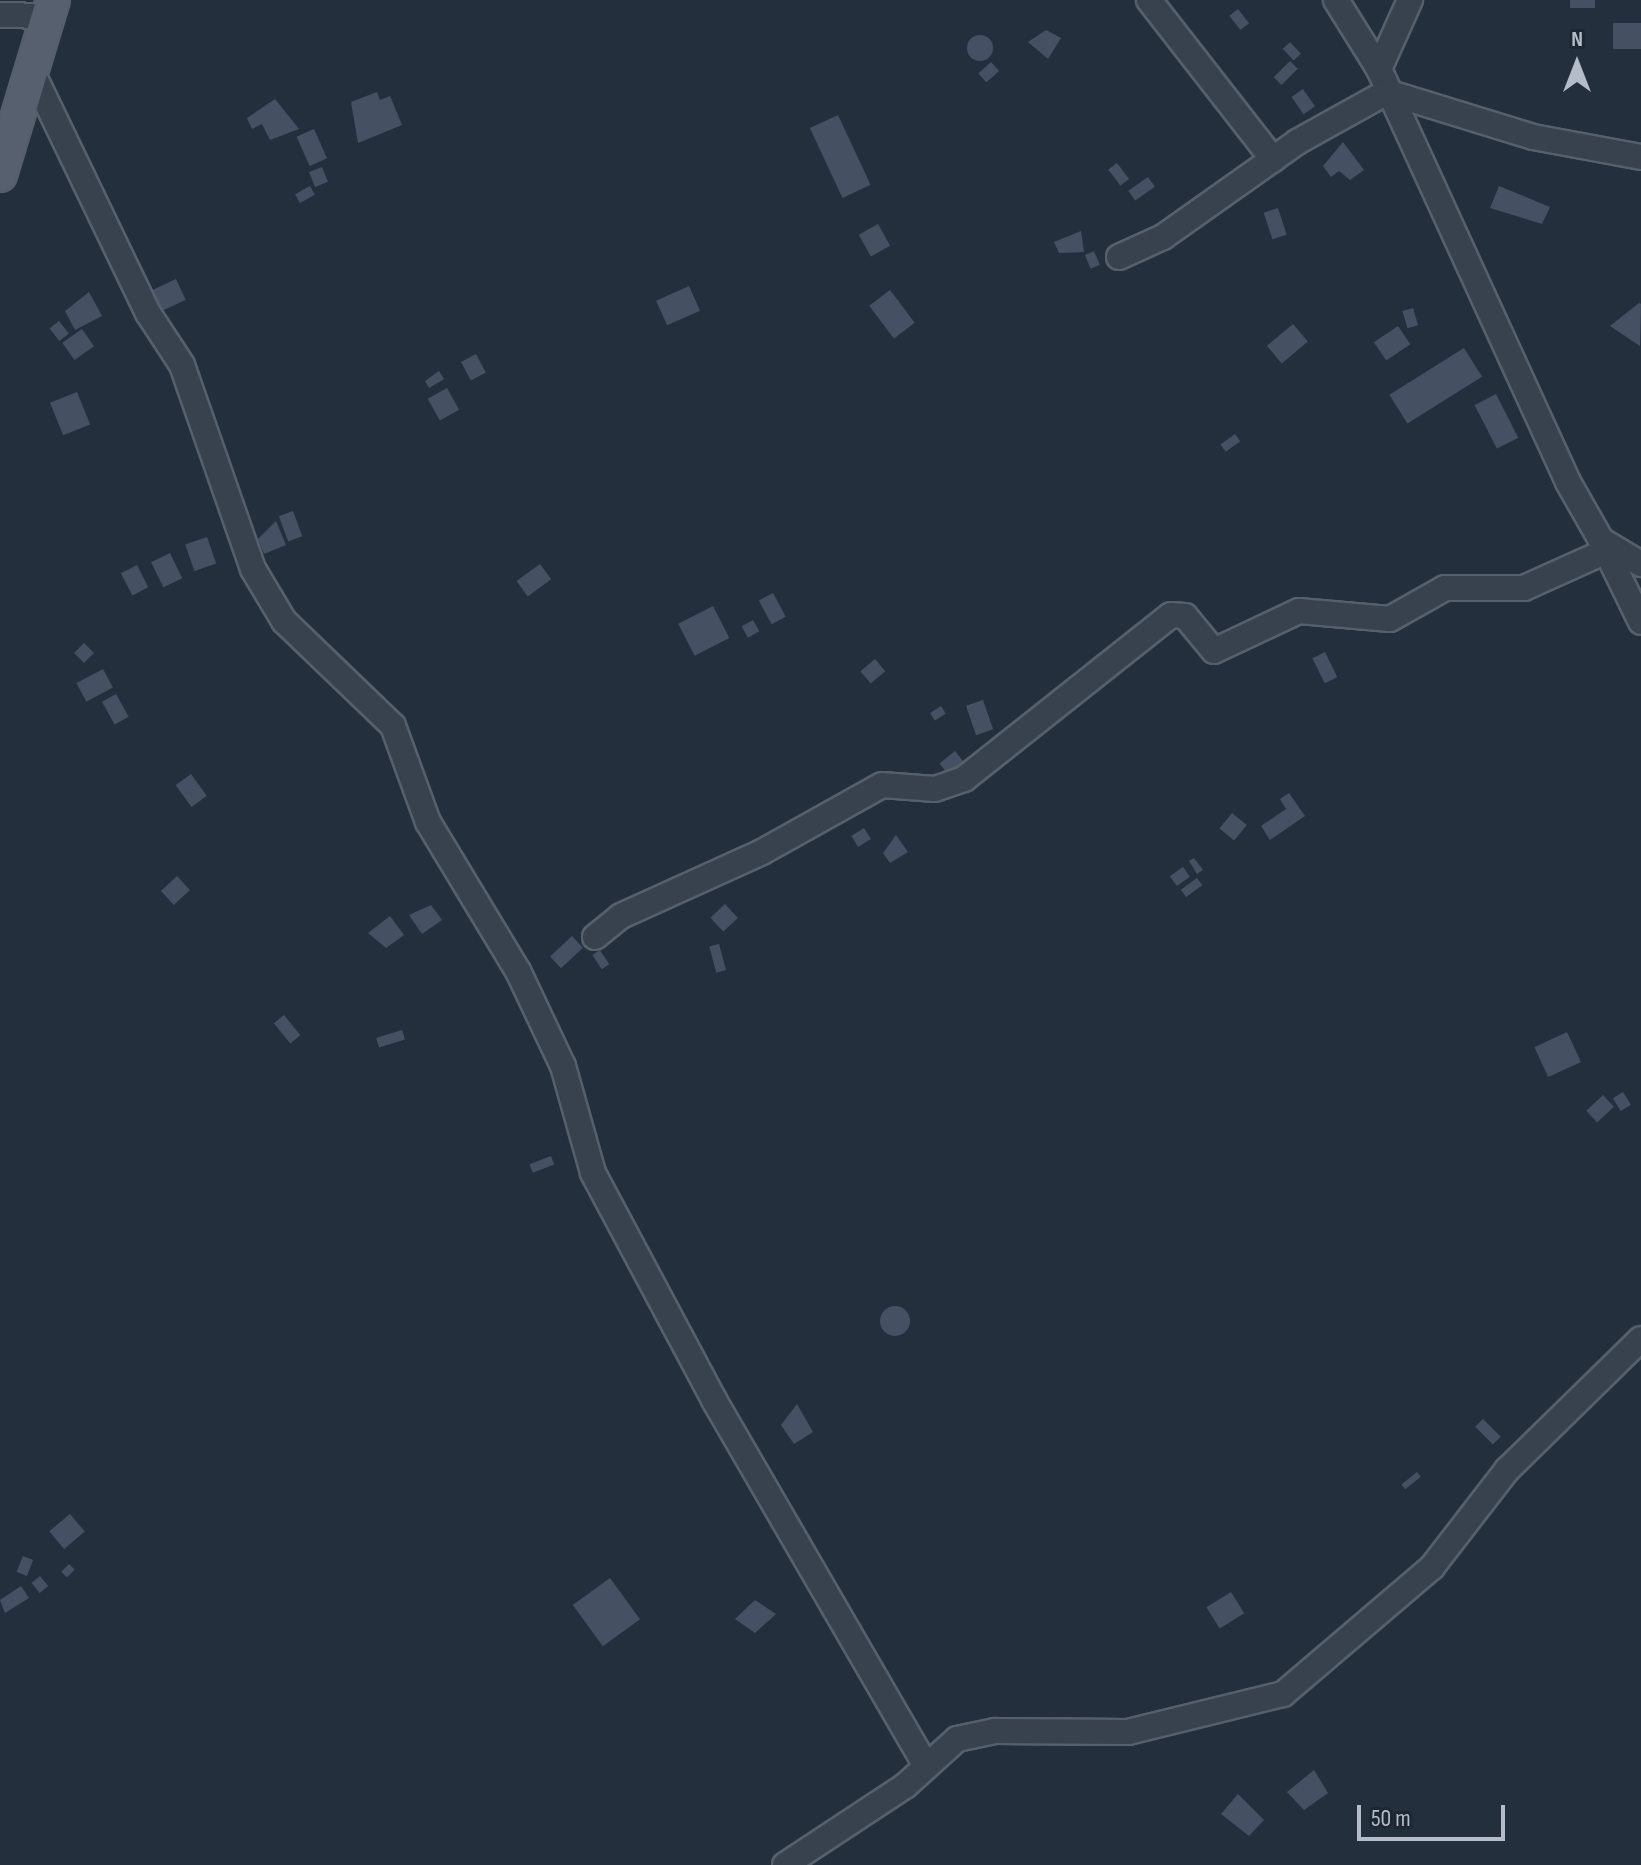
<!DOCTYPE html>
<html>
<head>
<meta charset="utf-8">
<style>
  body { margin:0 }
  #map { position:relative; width:1641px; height:1865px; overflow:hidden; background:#242f3e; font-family:"Sofia Sans Condensed",sans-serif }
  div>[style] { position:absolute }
  .building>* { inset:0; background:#455162; transform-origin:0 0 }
  .round { border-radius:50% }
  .roads { filter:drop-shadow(2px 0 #565f6c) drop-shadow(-2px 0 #565f6c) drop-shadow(0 2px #565f6c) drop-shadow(0 -2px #565f6c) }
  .minor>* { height:24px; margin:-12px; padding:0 12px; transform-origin:12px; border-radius:12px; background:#38414e }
  .major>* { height:32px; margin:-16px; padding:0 16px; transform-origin:16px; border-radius:16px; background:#56606e }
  span { translate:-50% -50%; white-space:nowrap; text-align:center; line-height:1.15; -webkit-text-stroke:7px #1d2633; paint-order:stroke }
  .north { position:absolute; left:1537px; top:24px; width:80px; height:80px; -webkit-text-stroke:6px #1d2633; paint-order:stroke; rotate:0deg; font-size:22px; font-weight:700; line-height:32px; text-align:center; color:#b4bcc9 }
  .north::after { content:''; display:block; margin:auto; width:28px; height:36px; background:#b4bcc9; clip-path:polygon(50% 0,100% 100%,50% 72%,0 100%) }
  .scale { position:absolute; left:1357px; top:1805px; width:148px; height:36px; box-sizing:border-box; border:4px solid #b4bcc9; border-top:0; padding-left:10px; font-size:24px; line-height:28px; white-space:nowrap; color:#b4bcc9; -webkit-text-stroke:6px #1d2633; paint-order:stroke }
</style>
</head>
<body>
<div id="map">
  <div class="building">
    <div style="left:1570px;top:0;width:25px;height:8px"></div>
    <div style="left:1238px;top:9px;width:18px;height:11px;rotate:52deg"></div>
    <div style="left:1641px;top:23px;width:26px;height:28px;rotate:90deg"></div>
    <div style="clip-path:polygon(1046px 30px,1061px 38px,1048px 59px,1028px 42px)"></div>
    <div class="round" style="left:967px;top:35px;width:26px;height:26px"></div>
    <div style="left:1290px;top:42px;width:16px;height:10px;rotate:47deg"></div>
    <div style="left:1290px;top:61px;width:11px;height:23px;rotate:45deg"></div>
    <div style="left:991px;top:62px;width:12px;height:17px;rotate:48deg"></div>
    <div style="left:1303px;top:89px;width:21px;height:14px;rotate:55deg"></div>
    <div style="clip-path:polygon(377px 92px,380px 100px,390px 96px,402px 125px,358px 143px,351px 102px)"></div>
    <div style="clip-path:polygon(275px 99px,299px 129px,270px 140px,262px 124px,252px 129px,247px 118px)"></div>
    <div style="left:838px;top:115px;width:77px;height:31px;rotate:65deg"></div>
    <div style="left:314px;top:129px;width:32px;height:19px;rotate:66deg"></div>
    <div style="clip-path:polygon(1343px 142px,1364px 170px,1350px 180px,1339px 171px,1331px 177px,1323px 166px)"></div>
    <div style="left:1117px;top:163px;width:20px;height:11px;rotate:53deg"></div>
    <div style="left:322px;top:167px;width:16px;height:14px;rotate:68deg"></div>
    <div style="left:1148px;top:177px;width:12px;height:24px;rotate:55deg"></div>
    <div style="left:310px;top:186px;width:10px;height:17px;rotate:61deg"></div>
    <div style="clip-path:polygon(1499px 186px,1550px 207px,1542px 224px,1490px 208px)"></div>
    <div style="left:1278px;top:208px;width:28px;height:15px;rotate:72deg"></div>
    <div style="left:878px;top:224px;width:25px;height:22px;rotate:61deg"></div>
    <div style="clip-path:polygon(1081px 231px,1084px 252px,1059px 253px,1054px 242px)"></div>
    <div style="left:1094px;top:251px;width:15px;height:10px;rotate:67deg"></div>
    <div style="left:176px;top:279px;width:23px;height:27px;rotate:65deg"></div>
    <div style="left:689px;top:286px;width:27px;height:36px;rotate:66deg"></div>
    <div style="left:890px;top:290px;width:41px;height:26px;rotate:53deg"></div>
    <div style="clip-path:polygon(89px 292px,102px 316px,75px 330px,65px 311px)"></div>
    <div style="clip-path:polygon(1639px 303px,1641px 304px,1640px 346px,1610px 326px)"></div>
    <div style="left:1413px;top:308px;width:18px;height:11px;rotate:74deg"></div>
    <div style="left:59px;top:321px;width:16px;height:12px;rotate:52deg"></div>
    <div style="left:1293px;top:324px;width:23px;height:34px;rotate:50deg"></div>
    <div style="left:1398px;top:326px;width:22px;height:29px;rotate:56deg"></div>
    <div style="left:82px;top:329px;width:21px;height:24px;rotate:55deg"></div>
    <div style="left:1464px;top:348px;width:34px;height:88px;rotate:58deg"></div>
    <div style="left:476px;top:354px;width:21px;height:17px;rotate:62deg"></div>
    <div style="clip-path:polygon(439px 371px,444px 379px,429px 388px,425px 381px)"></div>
    <div style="left:447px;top:388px;width:25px;height:22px;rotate:61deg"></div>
    <div style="left:77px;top:392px;width:35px;height:29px;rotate:68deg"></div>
    <div style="left:1496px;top:394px;width:49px;height:24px;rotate:63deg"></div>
    <div style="left:1235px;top:434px;width:9px;height:18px;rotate:54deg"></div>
    <div style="left:293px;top:511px;width:27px;height:15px;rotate:70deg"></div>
    <div style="clip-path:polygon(276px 521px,286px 545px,264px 554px,258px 539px)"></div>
    <div style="left:207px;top:537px;width:28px;height:23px;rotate:71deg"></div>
    <div style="left:170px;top:553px;width:28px;height:21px;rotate:64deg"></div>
    <div style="left:540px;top:564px;width:19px;height:29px;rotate:54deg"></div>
    <div style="left:137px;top:565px;width:25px;height:18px;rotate:63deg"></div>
    <div style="left:773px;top:593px;width:27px;height:16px;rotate:62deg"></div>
    <div style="left:713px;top:606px;width:36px;height:39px;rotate:63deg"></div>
    <div style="left:753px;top:620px;width:13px;height:13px;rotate:61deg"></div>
    <div style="left:84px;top:643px;width:14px;height:14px;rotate:45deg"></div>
    <div style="left:1325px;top:652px;width:28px;height:14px;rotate:64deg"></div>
    <div style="left:875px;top:659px;width:16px;height:19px;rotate:50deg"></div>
    <div style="left:103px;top:669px;width:21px;height:30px;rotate:62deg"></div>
    <div style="left:116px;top:694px;width:26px;height:16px;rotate:61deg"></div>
    <div style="left:983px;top:700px;width:31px;height:18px;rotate:71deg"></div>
    <div style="left:941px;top:706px;width:9px;height:13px;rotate:58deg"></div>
    <div style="left:955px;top:751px;width:14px;height:20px;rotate:51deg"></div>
    <div style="left:191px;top:774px;width:27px;height:19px;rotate:54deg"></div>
    <div style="clip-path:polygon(1289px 793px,1305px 816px,1270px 840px,1261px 826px,1286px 809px,1280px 799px)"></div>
    <div style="left:1232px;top:813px;width:19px;height:20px;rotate:39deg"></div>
    <div style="left:864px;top:828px;width:13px;height:15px;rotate:58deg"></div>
    <div style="clip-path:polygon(896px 835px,908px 852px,890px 863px,883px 853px)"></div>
    <div style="clip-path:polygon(1194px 858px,1203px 870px,1197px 874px,1189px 861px)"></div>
    <div style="left:1183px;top:867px;width:12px;height:16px;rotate:55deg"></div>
    <div style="left:177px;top:876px;width:19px;height:22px;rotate:47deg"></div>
    <div style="left:1197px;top:878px;width:9px;height:20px;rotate:54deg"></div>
    <div style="left:725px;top:904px;width:19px;height:20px;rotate:47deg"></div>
    <div style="clip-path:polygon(431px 905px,442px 920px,422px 934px,409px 915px)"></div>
    <div style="clip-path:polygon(390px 916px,404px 935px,386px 948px,368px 933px)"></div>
    <div style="left:572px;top:936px;width:16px;height:30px;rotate:47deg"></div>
    <div style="left:719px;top:944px;width:27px;height:10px;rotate:75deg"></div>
    <div style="left:600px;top:950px;width:17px;height:9px;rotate:57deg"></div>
    <div style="left:284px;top:1015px;width:26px;height:13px;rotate:51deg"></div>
    <div style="left:402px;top:1030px;width:10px;height:27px;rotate:73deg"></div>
    <div style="left:1567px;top:1032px;width:33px;height:36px;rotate:65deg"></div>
    <div style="left:1623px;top:1092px;width:15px;height:12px;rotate:58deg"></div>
    <div style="left:1603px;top:1095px;width:16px;height:23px;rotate:47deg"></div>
    <div style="left:551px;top:1156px;width:9px;height:23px;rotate:69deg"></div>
    <div class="round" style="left:880px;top:1306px;width:30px;height:30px"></div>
    <div style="clip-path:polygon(797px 1404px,813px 1432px,794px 1444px,781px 1425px)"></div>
    <div style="left:1483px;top:1419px;width:25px;height:11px;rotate:45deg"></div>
    <div style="left:1417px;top:1472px;width:6px;height:20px;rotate:51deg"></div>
    <div style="left:70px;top:1514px;width:23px;height:27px;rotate:50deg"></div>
    <div style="left:23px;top:1556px;width:11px;height:17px;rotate:22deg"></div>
    <div style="left:69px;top:1564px;width:8px;height:11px;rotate:45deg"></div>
    <div style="left:40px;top:1576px;width:13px;height:11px;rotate:51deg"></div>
    <div style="left:610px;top:1578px;width:51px;height:46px;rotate:54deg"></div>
    <div style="clip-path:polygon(21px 1586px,29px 1598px,5px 1613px,0 1600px)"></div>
    <div style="left:1231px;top:1592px;width:25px;height:29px;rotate:58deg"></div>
    <div style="clip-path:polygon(755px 1600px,776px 1614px,755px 1633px,735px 1619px)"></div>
    <div style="clip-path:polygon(1314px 1770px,1328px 1793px,1304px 1810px,1287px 1792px)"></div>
    <div style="clip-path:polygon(1238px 1794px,1264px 1820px,1249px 1836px,1221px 1814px)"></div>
  </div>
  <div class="roads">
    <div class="minor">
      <div style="left:1149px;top:0;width:202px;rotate:52.1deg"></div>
      <div style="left:1336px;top:0;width:81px;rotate:58.1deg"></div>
      <div style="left:1379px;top:69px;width:454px;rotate:65.4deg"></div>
      <div style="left:1568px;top:482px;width:67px;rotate:60.4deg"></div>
      <div style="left:1601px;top:540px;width:47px;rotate:31deg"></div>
      <div style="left:0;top:15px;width:48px;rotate:1.2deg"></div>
      <div style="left:1379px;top:69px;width:76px;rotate:-65.8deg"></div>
      <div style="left:31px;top:70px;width:270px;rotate:64.3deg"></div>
      <div style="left:148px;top:313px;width:62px;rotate:56.8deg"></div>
      <div style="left:182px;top:365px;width:216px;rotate:70.8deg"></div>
      <div style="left:253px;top:569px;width:61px;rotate:59.2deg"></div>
      <div style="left:284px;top:621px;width:151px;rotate:43.9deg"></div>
      <div style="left:393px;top:726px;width:102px;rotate:70deg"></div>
      <div style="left:428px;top:822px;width:174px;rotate:58.9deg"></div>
      <div style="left:518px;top:971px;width:105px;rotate:64.7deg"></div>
      <div style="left:563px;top:1066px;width:111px;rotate:74.3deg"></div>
      <div style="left:593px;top:1173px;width:257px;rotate:61.9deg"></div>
      <div style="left:714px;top:1400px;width:423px;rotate:59.9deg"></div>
      <div style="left:1119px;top:257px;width:48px;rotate:-24.4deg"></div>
      <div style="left:1163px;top:237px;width:164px;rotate:-35.3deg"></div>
      <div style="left:1297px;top:142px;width:103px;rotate:-29.1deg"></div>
      <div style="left:1387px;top:92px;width:153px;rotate:17.1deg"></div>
      <div style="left:1533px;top:137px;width:110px;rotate:10.5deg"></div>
      <div style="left:1601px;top:540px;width:91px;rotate:64deg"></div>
      <div style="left:595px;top:937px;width:33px;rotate:-39deg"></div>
      <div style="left:621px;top:916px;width:155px;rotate:-24.4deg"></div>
      <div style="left:762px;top:852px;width:137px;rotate:-29.2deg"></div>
      <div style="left:882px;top:785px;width:53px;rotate:4.3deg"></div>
      <div style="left:935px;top:789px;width:31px;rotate:-19deg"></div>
      <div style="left:964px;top:779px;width:264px;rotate:-38.4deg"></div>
      <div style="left:1171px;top:615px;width:14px;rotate:4deg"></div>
      <div style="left:1185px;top:616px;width:45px;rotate:50.4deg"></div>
      <div style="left:1214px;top:651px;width:94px;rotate:-25.2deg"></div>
      <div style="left:1299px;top:611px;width:91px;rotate:5deg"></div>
      <div style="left:1390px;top:619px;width:63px;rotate:-29.4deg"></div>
      <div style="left:1445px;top:588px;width:79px"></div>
      <div style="left:1524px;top:588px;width:88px;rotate:-24.2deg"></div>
      <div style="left:785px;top:1865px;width:144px;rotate:-33.4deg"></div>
      <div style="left:905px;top:1786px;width:70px;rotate:-42.1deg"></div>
      <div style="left:957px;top:1739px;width:39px;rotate:-12deg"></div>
      <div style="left:995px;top:1731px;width:133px;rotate:0.4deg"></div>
      <div style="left:1128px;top:1732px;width:160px;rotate:-13.8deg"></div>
      <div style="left:1283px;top:1694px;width:196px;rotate:-40.4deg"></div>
      <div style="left:1432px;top:1567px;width:123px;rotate:-52.3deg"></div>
      <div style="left:1507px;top:1470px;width:187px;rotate:-44.4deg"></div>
    </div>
    <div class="major">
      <div style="left:0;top:175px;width:183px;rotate:-73.2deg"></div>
    </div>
  </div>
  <div class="north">N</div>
  <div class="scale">50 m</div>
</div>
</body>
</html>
